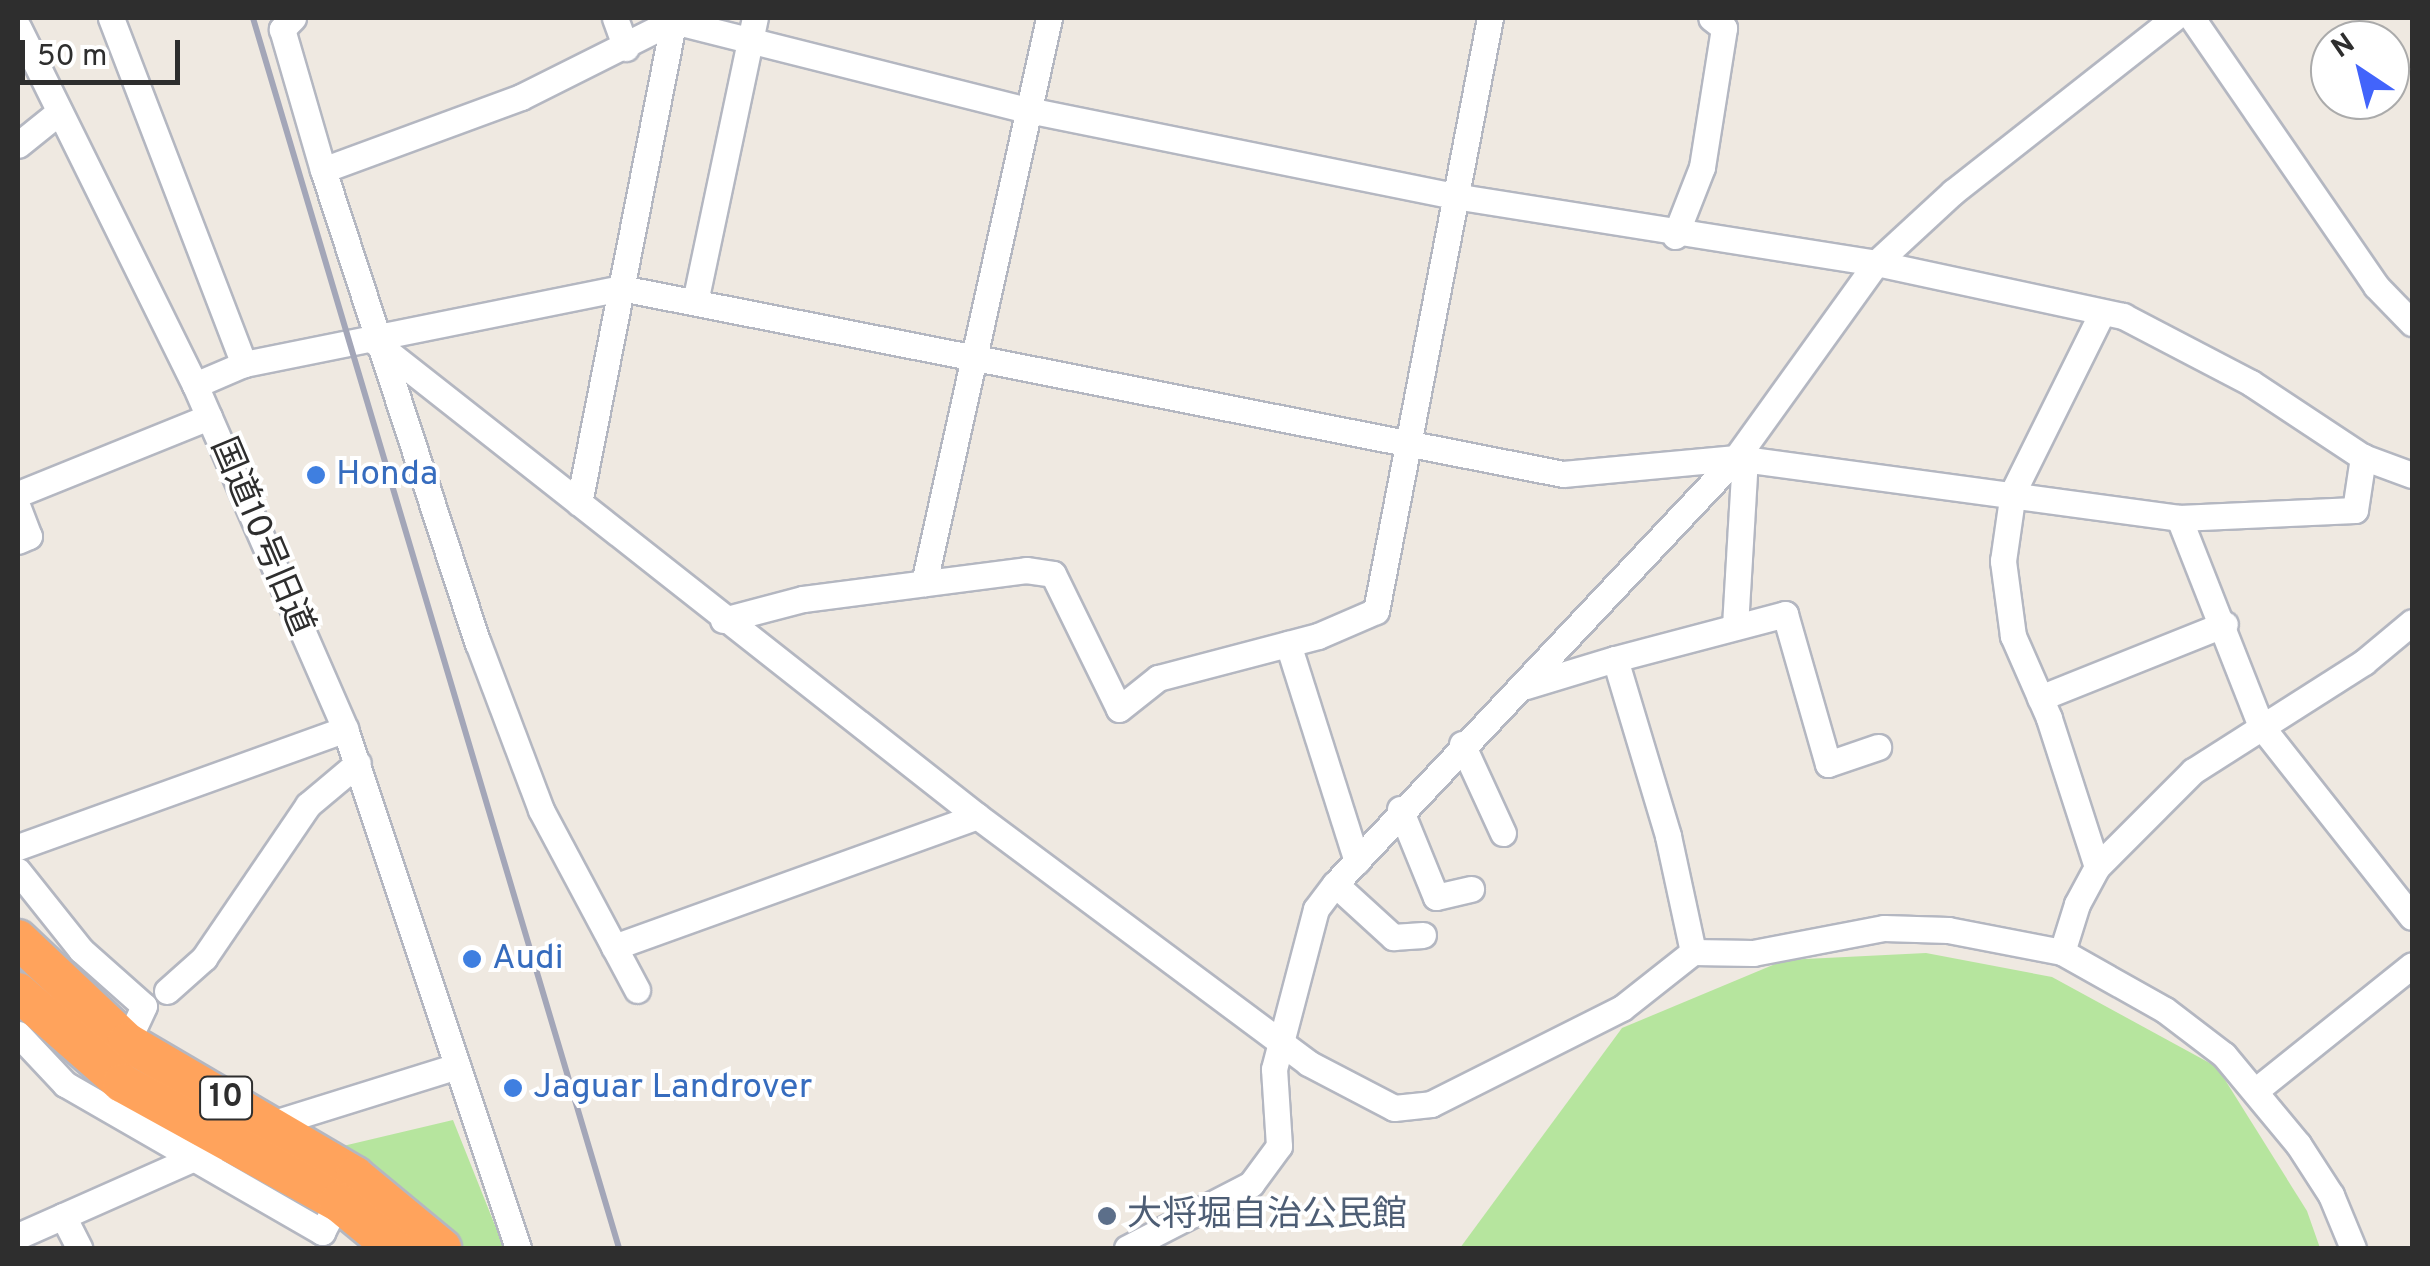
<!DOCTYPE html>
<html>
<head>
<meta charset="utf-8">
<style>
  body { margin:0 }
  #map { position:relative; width:2430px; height:1266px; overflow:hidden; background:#efe9e1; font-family:Overpass,"Noto Sans JP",sans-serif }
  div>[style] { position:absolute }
  .green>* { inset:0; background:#b6e59e }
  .roads { filter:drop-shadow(2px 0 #b4b7c1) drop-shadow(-2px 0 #b4b7c1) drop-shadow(0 2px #b4b7c1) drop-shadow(0 -2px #b4b7c1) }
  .minor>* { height:25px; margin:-12.5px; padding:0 12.5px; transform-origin:12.5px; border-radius:12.5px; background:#fff }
  .highway>* { height:38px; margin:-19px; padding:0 19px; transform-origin:19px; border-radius:19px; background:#ffa35c }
  .rail>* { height:6px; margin:-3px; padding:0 3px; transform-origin:3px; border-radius:3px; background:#a3a6b8 }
  .dots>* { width:28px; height:28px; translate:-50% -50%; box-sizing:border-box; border:5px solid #fff; border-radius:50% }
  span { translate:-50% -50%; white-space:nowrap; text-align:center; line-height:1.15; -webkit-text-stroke:8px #fff; paint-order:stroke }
  .shield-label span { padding:2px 8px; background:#fff; border:2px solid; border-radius:8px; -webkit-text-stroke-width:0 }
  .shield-label { font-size:32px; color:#2e2e2e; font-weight:700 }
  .shop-label { font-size:35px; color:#366cbe }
  .left { translate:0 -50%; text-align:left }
  .street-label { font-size:35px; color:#2e2e2e }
  .service-label { font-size:35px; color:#4e5e75 }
  .frame { position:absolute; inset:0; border:20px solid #2e2e2e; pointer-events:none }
  .north { position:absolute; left:2310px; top:20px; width:100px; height:100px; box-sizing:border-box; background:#fff; border:2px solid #ababab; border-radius:50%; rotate:325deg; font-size:28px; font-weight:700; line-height:40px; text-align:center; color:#2e2e2e }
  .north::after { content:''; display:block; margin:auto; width:35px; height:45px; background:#4264fb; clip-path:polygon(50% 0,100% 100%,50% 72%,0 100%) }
  .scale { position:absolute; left:20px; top:40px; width:160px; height:45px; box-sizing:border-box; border:5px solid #2e2e2e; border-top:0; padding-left:12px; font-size:30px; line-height:35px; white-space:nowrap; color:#2e2e2e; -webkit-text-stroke:8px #fff; paint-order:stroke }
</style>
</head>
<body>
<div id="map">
  <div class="green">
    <div style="clip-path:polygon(1926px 953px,2052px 977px,2217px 1067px,2307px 1211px,2320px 1248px,1460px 1248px,1622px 1028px,1785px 960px)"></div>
    <div style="clip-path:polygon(453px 1120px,504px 1248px,465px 1248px,416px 1200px,343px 1146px)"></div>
  </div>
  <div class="roads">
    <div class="minor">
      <div style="left:111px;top:18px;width:371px;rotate:69deg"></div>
      <div style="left:293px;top:18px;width:16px;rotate:135deg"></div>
      <div style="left:282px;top:29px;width:147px;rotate:73.8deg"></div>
      <div style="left:323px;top:170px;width:498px;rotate:71.9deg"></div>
      <div style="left:478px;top:643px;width:178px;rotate:69.3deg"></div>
      <div style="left:541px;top:810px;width:204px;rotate:61.9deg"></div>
      <div style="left:615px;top:18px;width:32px;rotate:70deg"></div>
      <div style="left:2192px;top:18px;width:325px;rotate:55.5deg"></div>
      <div style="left:2376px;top:286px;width:52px;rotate:45.8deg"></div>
      <div style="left:18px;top:27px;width:399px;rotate:63.7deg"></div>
      <div style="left:195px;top:385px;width:375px;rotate:66.4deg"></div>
      <div style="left:345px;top:729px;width:547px;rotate:71.57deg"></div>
      <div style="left:18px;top:145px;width:53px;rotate:-38.8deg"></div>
      <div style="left:323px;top:170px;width:211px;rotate:-20.2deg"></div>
      <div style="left:521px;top:97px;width:170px;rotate:-26.6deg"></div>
      <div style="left:673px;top:21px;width:366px;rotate:14.1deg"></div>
      <div style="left:1028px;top:110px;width:435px;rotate:11.4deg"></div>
      <div style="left:1454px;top:196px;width:427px;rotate:9deg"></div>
      <div style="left:1876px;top:263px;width:253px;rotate:12.1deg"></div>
      <div style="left:2123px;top:316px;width:144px;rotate:27.6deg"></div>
      <div style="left:2251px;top:383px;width:134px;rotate:33.5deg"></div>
      <div style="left:2363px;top:457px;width:52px;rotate:20.2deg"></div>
      <div style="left:1675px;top:236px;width:74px;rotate:-68.6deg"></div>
      <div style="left:1702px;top:167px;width:141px;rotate:-81deg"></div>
      <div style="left:1724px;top:28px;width:16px;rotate:-142deg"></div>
      <div style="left:695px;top:302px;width:290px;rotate:-78.1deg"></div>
      <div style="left:375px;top:342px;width:766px;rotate:38.22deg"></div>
      <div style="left:977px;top:816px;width:413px;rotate:36.7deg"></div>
      <div style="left:1308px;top:1063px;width:97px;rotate:27.6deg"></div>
      <div style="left:1394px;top:1108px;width:37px;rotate:-6deg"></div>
      <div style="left:1431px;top:1104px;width:214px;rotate:-26.7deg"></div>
      <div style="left:1622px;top:1008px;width:90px;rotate:-38.3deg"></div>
      <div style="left:1693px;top:952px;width:60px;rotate:1deg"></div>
      <div style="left:1753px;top:953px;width:133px;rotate:-10.8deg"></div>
      <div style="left:1884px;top:928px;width:64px;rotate:1.8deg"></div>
      <div style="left:1948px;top:930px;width:116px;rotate:10.9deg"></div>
      <div style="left:2062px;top:952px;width:118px;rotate:29.4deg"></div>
      <div style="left:2165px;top:1010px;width:74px;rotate:37.3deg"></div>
      <div style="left:2224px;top:1055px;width:116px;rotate:50.3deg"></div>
      <div style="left:2298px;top:1144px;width:61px;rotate:57.1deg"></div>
      <div style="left:2331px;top:1195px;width:57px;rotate:67.5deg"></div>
      <div style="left:195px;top:385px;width:53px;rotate:-23.2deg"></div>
      <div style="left:244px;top:364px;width:385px;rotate:-11.4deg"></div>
      <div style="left:621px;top:288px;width:960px;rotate:11.17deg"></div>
      <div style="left:1563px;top:474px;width:174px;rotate:-5.3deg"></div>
      <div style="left:1736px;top:458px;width:447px;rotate:7.7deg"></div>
      <div style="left:2179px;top:518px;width:176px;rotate:-2.6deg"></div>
      <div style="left:2355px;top:510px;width:54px;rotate:-81.4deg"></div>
      <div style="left:18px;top:494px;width:206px;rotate:-22deg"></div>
      <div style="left:579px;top:503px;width:494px;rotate:-78.9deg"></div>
      <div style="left:18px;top:508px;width:30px;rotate:69deg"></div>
      <div style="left:29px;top:536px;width:12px;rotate:156deg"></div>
      <div style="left:2179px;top:518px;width:224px;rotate:68.5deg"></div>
      <div style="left:2261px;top:726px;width:243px;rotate:51.7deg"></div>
      <div style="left:924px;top:583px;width:579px;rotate:-77.52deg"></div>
      <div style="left:723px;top:620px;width:83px;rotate:-14.7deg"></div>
      <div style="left:803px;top:599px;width:225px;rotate:-7.4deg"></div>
      <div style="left:1026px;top:570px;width:27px;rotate:8deg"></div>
      <div style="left:1053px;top:574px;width:150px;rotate:63.9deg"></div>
      <div style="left:1119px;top:709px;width:50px;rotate:-38.5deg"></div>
      <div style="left:1158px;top:678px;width:165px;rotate:-14.7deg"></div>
      <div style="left:1318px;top:636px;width:63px;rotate:-23.3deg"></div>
      <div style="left:1376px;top:611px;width:604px;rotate:-79.12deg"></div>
      <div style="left:1735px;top:626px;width:167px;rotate:-86.6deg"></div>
      <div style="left:1288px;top:644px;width:228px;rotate:72.4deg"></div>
      <div style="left:1615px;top:659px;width:176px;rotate:-14.8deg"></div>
      <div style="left:1785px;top:614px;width:156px;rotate:74deg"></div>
      <div style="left:1828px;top:764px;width:53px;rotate:-18.8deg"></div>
      <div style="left:1526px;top:686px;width:93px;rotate:-16.9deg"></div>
      <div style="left:1615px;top:659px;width:185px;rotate:73.3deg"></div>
      <div style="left:1668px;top:836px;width:119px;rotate:77.8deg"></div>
      <div style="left:2040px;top:698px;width:199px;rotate:-21.8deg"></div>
      <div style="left:1462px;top:744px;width:98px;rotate:65.3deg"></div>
      <div style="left:1400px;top:809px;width:95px;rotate:67.8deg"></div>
      <div style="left:1436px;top:897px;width:36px;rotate:-13deg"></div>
      <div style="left:18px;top:847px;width:348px;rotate:-19.8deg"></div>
      <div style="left:2097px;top:867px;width:157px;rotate:-107.9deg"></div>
      <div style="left:2049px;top:718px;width:90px;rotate:-113.7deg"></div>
      <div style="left:2013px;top:636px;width:76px;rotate:-97.6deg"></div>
      <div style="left:2003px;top:561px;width:70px;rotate:-81.8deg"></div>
      <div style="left:2013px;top:492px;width:198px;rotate:-63.6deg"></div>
      <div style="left:18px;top:871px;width:101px;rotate:51.4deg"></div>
      <div style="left:81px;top:950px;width:84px;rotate:41.6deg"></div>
      <div style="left:144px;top:1006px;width:40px;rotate:115deg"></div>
      <div style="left:1335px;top:884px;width:79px;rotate:42.4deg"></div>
      <div style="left:1393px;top:937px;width:30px;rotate:-4deg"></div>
      <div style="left:614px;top:947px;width:386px;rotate:-19.8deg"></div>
      <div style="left:2062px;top:952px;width:50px;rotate:-72.6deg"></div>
      <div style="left:2077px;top:904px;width:42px;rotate:-61.6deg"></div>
      <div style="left:2097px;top:867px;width:136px;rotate:-45deg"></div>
      <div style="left:2193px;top:771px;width:203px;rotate:-32.5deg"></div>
      <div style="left:2364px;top:662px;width:62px;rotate:-39.8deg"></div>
      <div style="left:167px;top:991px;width:50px;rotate:-41.7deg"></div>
      <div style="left:204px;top:958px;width:185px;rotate:-55.8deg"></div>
      <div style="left:308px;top:805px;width:65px;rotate:-40deg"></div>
      <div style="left:18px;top:1034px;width:69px;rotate:46.8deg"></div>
      <div style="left:65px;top:1084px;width:297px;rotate:29.9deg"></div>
      <div style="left:322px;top:1232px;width:34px;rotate:-62deg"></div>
      <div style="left:2255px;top:1091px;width:201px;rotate:-38.7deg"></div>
      <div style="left:63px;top:1216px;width:36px;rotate:63deg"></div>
      <div style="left:18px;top:1236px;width:277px;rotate:-23.9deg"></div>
      <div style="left:271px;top:1124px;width:195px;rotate:-17.3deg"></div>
      <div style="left:1127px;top:1248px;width:140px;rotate:-27.3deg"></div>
      <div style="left:1251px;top:1184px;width:47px;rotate:-53.6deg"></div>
      <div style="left:1279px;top:1146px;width:77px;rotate:-93.7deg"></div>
      <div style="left:1274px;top:1069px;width:165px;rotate:-75.3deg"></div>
      <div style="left:1316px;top:909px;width:31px;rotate:-53deg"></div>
      <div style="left:1335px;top:884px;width:585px;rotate:-46.73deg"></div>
      <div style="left:1736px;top:458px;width:240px;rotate:-54.3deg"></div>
      <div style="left:1876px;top:263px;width:105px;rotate:-42.7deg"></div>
      <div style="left:1953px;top:192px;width:281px;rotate:-38.2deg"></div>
    </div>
    <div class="highway">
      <div style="left:18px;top:939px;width:150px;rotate:43.4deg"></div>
      <div style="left:127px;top:1042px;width:264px;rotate:30.4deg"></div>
      <div style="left:355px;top:1176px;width:113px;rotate:39.6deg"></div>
      <div style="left:18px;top:992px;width:138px;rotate:41.2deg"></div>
      <div style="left:122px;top:1083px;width:247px;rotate:28.9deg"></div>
      <div style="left:338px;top:1202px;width:72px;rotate:39.4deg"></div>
    </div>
  </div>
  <div class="rail">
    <div style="left:253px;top:18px;width:1283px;rotate:73.43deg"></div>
  </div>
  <div class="dots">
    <div style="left:316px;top:475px;background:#3f7fe0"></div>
    <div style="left:472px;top:959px;background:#3f7fe0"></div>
    <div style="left:513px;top:1088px;background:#3f7fe0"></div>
    <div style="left:1107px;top:1216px;background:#5c6f8a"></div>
  </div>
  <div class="shield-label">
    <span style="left:226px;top:1098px">10</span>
  </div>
  <div class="shop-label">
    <span class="left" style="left:336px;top:475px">Honda</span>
    <span class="left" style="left:492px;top:959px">Audi</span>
    <span class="left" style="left:533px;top:1088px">Jaguar Landrover</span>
  </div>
  <div class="street-label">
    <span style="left:261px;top:537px;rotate:67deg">国道10号旧道</span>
  </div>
  <div class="service-label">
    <span class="left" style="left:1127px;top:1216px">大将堀自治公民館</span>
  </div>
  <div class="frame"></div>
  <div class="north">N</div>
  <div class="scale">50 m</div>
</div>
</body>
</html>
